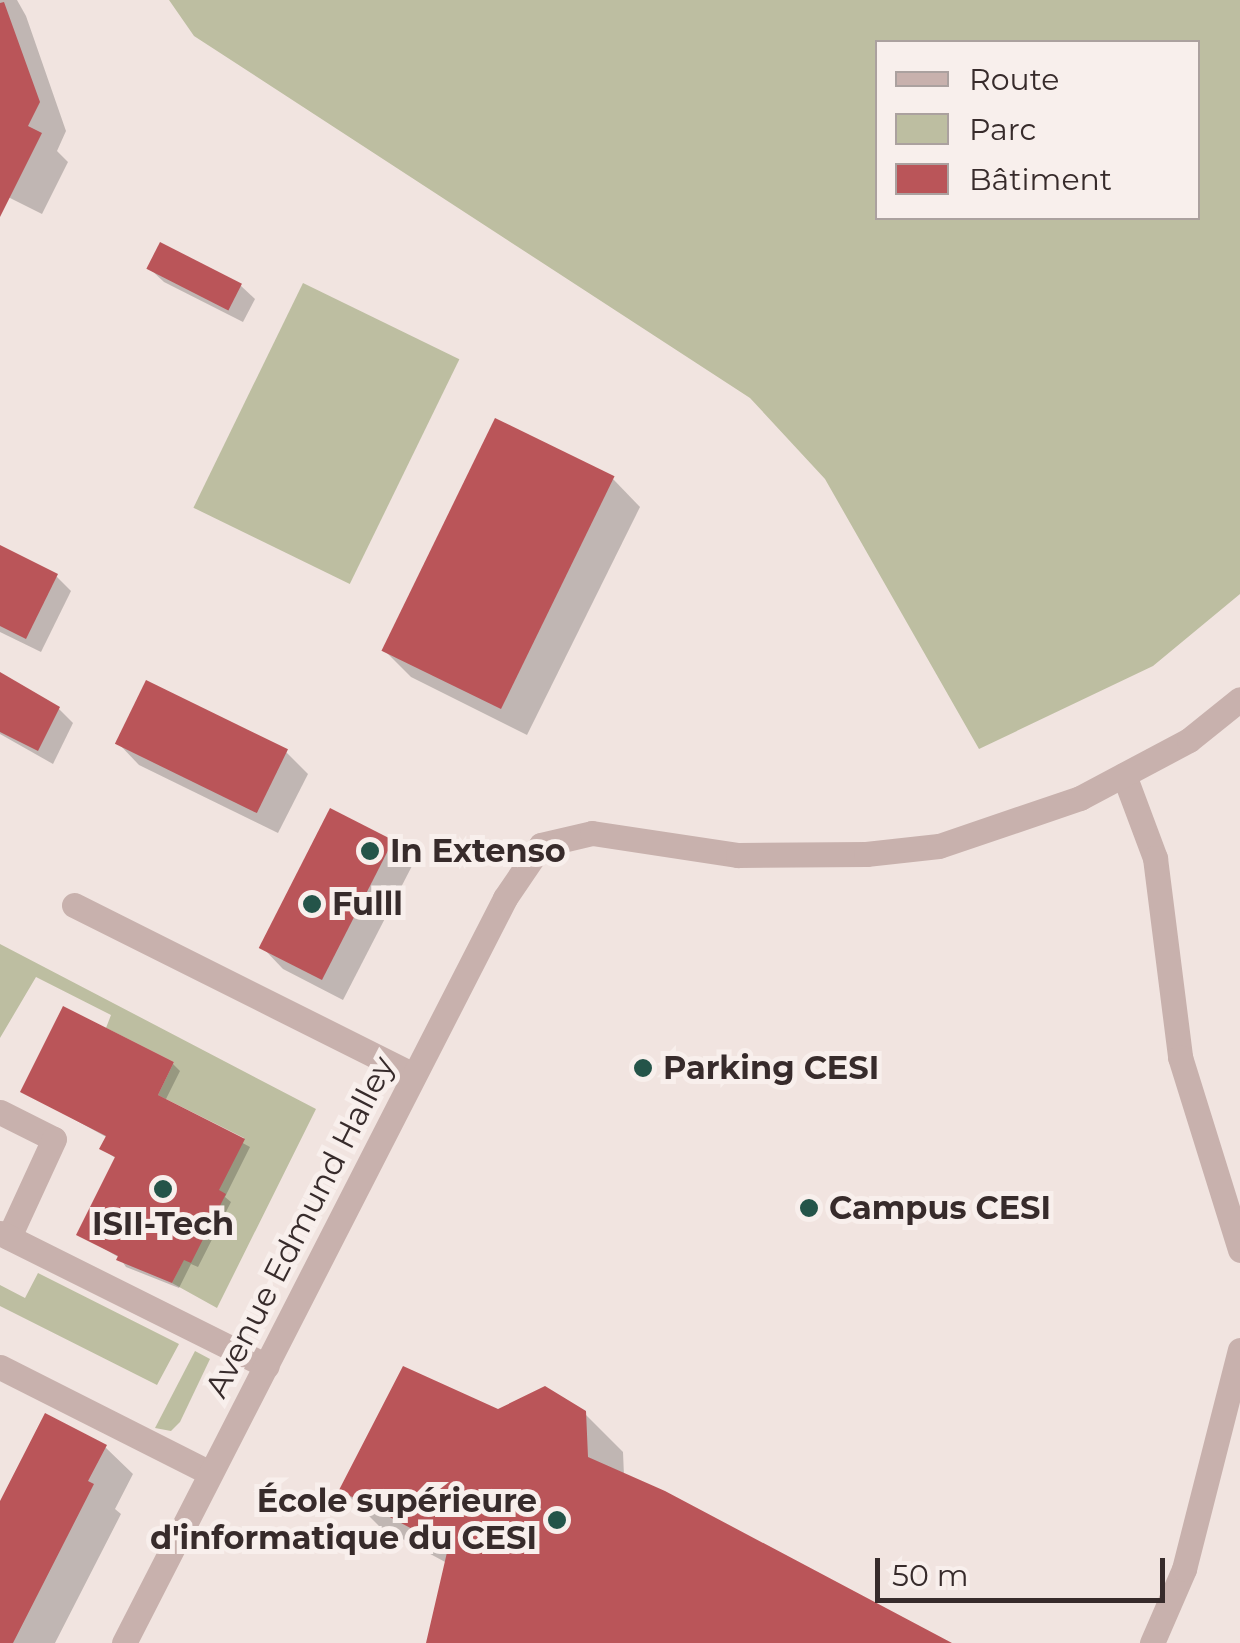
<!DOCTYPE html>
<html>
<head>
<meta charset="utf-8">
<style>
  body { margin:0 }
  #map { position:relative; width:1240px; height:1643px; overflow:hidden; background:#f1e4e0; font-family:Montserrat,sans-serif }
  div>[style] { position:absolute }
  .green>* { inset:0; background:#bdbea1; transform-origin:0 0 }
  .shadow>* { inset:0; background:#0003 }
  .building>* { inset:0; background:#ba5559; transform-origin:0 0 }
  .minor>* { height:25px; margin:-12.5px; padding:0 12.5px; transform-origin:12.5px; border-radius:12.5px; background:#c8b1ad }
  .dots>* { width:28px; height:28px; translate:-50% -50%; box-sizing:border-box; border:5px solid #f8efec; border-radius:50% }
  span { translate:-50% -50%; white-space:nowrap; text-align:center; line-height:1.15; -webkit-text-stroke:10px #f8efec; paint-order:stroke }
  .poi-label { font-size:32px; color:#372b2b; font-weight:700 }
  .left { translate:0 -50%; text-align:left }
  .right { translate:-100% -50%; text-align:right }
  .street-label { font-size:32px; color:#372b2b }
  .legend { position:absolute; left:875px; top:40px; width:325px; height:180px; box-sizing:border-box; background:#f8efec; border:2px solid #aba19f; margin:0; padding:12px 18px; list-style:none; font-size:30px; color:#372b2b }
  .legend li { display:flex; align-items:center; gap:20px; height:50px }
  .legend b { width:50px; border:2px solid #aba19f }
  .scale { position:absolute; left:875px; top:1558px; width:290px; height:45px; box-sizing:border-box; border:5px solid #372b2b; border-top:0; padding-left:12px; font-size:30px; line-height:35px; white-space:nowrap; color:#372b2b; -webkit-text-stroke:8px #f8efec; paint-order:stroke }
</style>
</head>
<body>
<div id="map">
  <div class="green">
    <div style="clip-path:polygon(evenodd,169px 0,1240px 0,1240px 594px,1153px 666px,979px 749px,825px 479px,750px 398px,194px 36px,169px 0,878px 42px,1198px 42px,1198px 218px,878px 218px,878px 42px)"></div>
    <div style="left:303px;top:283px;width:174px;height:250px;rotate:26deg"></div>
    <div style="clip-path:polygon(0 944px,316px 1109px,217px 1308px,172px 1283px,244px 1138px,158px 1095px,174px 1062px,106px 1028px,111px 1015px,36px 977px,0 1038px)"></div>
    <div style="clip-path:polygon(38px 1273px,179px 1344px,157px 1385px,0 1306px,0 1285px,25px 1298px)"></div>
    <div style="clip-path:polygon(195px 1351px,210px 1359px,180px 1422px,171px 1431px,155px 1428px)"></div>
  </div>
  <div class="shadow">
    <div style="clip-path:polygon(0 0,17px 0,26px 16px,66px 131px,57px 151px,68px 162px,42px 214px,0 193px)"></div>
    <div style="clip-path:polygon(149px 268px,240px 285px,255px 299px,243px 322px,164px 282px)"></div>
    <div style="clip-path:polygon(613px 479px,640px 507px,527px 735px,411px 677px,383px 649px)"></div>
    <div style="clip-path:polygon(0 548px,56px 576px,71px 591px,41px 652px,0 632px)"></div>
    <div style="clip-path:polygon(0 696px,59px 709px,73px 723px,53px 764px,0 734px)"></div>
    <div style="clip-path:polygon(118px 743px,286px 752px,308px 774px,278px 833px,139px 765px)"></div>
    <div style="clip-path:polygon(391px 842px,413px 864px,343px 1000px,283px 969px,262px 947px)"></div>
    <div style="clip-path:polygon(173px 1064px,180px 1071px,165px 1101px,250px 1147px,225px 1197px,231px 1202px,198px 1267px,191px 1264px,179px 1288px,126px 1267px,120px 1258px,79px 1234px,117px 1159px,102px 1149px,108px 1138px,23px 1091px)"></div>
    <div style="clip-path:polygon(498px 1412px,584px 1413px,623px 1452px,624px 1476px,946px 1643px,428px 1643px,447px 1563px,380px 1527px,342px 1489px)"></div>
    <div style="clip-path:polygon(105px 1447px,133px 1474px,115px 1509px,121px 1514px,55px 1643px,0 1643px,0 1506px)"></div>
  </div>
  <div class="building">
    <div style="clip-path:polygon(4px 2px,40px 102px,28px 126px,42px 133px,0 217px,0 3px)"></div>
    <div style="left:160px;top:242px;width:92px;height:30px;rotate:27deg"></div>
    <div style="left:495px;top:418px;width:133px;height:259px;rotate:26deg"></div>
    <div style="clip-path:polygon(0 545px,58px 574px,26px 639px,0 626px)"></div>
    <div style="clip-path:polygon(0 672px,60px 707px,38px 751px,0 732px)"></div>
    <div style="left:146px;top:680px;width:158px;height:71px;rotate:26deg"></div>
    <div style="left:330px;top:808px;width:71px;height:157px;rotate:27deg"></div>
    <div style="clip-path:polygon(63px 1006px,174px 1062px,158px 1095px,245px 1139px,219px 1190px,226px 1194px,191px 1263px,184px 1260px,172px 1283px,116px 1260px,118px 1256px,76px 1235px,115px 1157px,99px 1149px,106px 1136px,20px 1092px)"></div>
    <div style="clip-path:polygon(403px 1366px,498px 1409px,545px 1386px,586px 1411px,588px 1457px,665px 1491px,952px 1643px,426px 1643px,448px 1548px,339px 1490px)"></div>
    <div style="clip-path:polygon(45px 1413px,107px 1445px,88px 1481px,94px 1484px,13px 1643px,0 1643px,0 1501px)"></div>
  </div>
  <div class="minor">
    <div style="left:1124px;top:775px;width:89px;rotate:69.5deg"></div>
    <div style="left:1155px;top:858px;width:201px;rotate:82.8deg"></div>
    <div style="left:1180px;top:1057px;width:202px;rotate:72.7deg"></div>
    <div style="left:74px;top:905px;width:380px;rotate:26.6deg"></div>
    <div style="left:0;top:1112px;width:60px;rotate:26.6deg"></div>
    <div style="left:54px;top:1139px;width:108px;rotate:114.7deg"></div>
    <div style="left:0;top:1233px;width:298px;rotate:26.5deg"></div>
    <div style="left:0;top:1367px;width:235px;rotate:26.8deg"></div>
    <div style="left:124px;top:1643px;width:837px;rotate:-62.91deg"></div>
    <div style="left:505px;top:898px;width:64px;rotate:-55.8deg"></div>
    <div style="left:541px;top:845px;width:52px;rotate:-13.2deg"></div>
    <div style="left:592px;top:833px;width:148px;rotate:8.6deg"></div>
    <div style="left:738px;top:855px;width:128px;rotate:-0.4deg"></div>
    <div style="left:866px;top:854px;width:73px;rotate:-6.3deg"></div>
    <div style="left:939px;top:846px;width:149px;rotate:-18.8deg"></div>
    <div style="left:1080px;top:798px;width:123px;rotate:-28deg"></div>
    <div style="left:1189px;top:740px;width:65px;rotate:-38.8deg"></div>
    <div style="left:1152px;top:1643px;width:81px;rotate:-66.6deg"></div>
    <div style="left:1184px;top:1569px;width:226px;rotate:-75.7deg"></div>
  </div>
  <div class="dots">
    <div style="left:370px;top:851px;background:#245449"></div>
    <div style="left:312px;top:904px;background:#245449"></div>
    <div style="left:643px;top:1068px;background:#245449"></div>
    <div style="left:163px;top:1189px;background:#245449"></div>
    <div style="left:809px;top:1208px;background:#245449"></div>
    <div style="left:557px;top:1520px;background:#245449"></div>
  </div>
  <div class="poi-label">
    <span class="left" style="left:390px;top:851px">In Extenso</span>
    <span class="left" style="left:332px;top:904px">Fulll</span>
    <span class="left" style="left:663px;top:1068px">Parking CESI</span>
    <span class="left" style="left:829px;top:1208px">Campus CESI</span>
    <span style="left:163px;top:1224px">ISII-Tech</span>
    <span class="right" style="left:537px;top:1520px">École supérieure<br>d'informatique du CESI</span>
  </div>
  <div class="street-label">
    <span style="left:300px;top:1227px;rotate:-63deg">Avenue Edmund Halley</span>
  </div>
  <ul class="legend">
  <li><b style="height:12px;background:#c8b1ad"></b>Route</li>
  <li><b style="height:28px;background:#bdbea1"></b>Parc</li>
  <li><b style="height:28px;background:#ba5559"></b>Bâtiment</li>
  </ul>
  <div class="scale">50 m</div>
</div>
</body>
</html>
